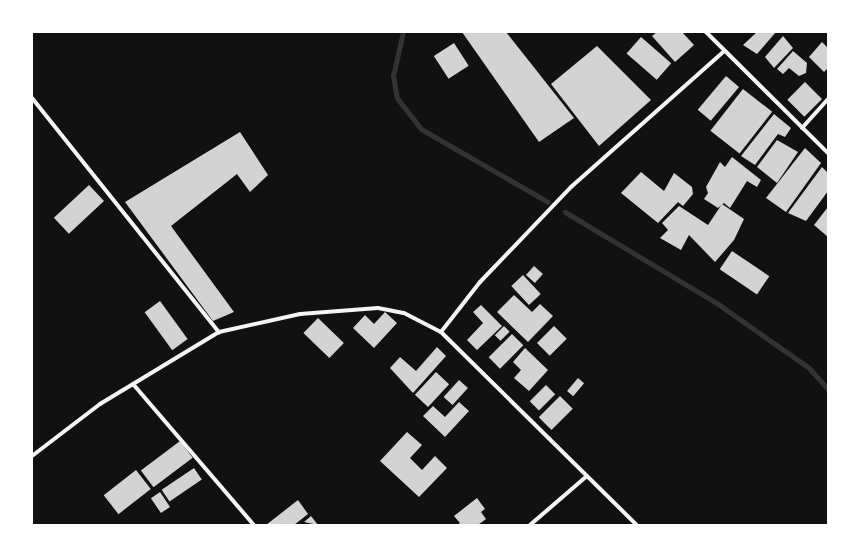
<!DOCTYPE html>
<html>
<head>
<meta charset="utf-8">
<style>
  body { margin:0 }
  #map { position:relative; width:860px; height:557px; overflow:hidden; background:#111; font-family:Montserrat,sans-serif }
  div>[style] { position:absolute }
  .stream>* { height:5px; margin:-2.5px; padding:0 2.5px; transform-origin:2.5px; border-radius:2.5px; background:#333 }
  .building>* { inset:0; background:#d3d3d3; transform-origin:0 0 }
  .minor>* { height:4px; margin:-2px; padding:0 2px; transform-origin:2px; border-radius:2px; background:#f5f5f5 }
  span { translate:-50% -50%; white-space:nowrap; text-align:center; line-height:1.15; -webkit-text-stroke:3.5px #fff; paint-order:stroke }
  .frame { position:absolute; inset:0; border:33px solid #fff; pointer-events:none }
</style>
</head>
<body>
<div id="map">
  <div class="stream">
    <div style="left:403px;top:32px;width:45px;rotate:102.8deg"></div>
    <div style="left:393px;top:76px;width:22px;rotate:80deg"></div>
    <div style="left:397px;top:98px;width:39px;rotate:52deg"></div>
    <div style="left:421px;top:129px;width:146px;rotate:29.9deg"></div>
    <div style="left:565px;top:212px;width:179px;rotate:31deg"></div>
    <div style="left:718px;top:304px;width:111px;rotate:35.1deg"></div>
    <div style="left:809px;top:368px;width:28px;rotate:48deg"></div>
  </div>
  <div class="building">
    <div style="clip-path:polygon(462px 32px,506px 32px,574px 118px,539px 142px)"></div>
    <div style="clip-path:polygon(657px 32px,682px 32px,694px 45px,675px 62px,652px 36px)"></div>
    <div style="clip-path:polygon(757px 32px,776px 32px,757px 54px,743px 45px)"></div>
    <div style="clip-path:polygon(783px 36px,793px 48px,774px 68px,765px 57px)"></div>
    <div style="left:641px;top:37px;width:40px;height:22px;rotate:41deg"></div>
    <div style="clip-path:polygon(822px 42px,828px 48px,828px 68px,824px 72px,809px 57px)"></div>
    <div style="left:454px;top:43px;width:27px;height:24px;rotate:57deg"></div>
    <div style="clip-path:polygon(597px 46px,651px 100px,599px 146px,551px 84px)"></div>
    <div style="clip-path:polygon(793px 51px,807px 63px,806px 73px,799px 76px,789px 68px,783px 74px,777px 69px)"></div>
    <div style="left:726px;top:76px;width:17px;height:44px;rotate:40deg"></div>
    <div style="left:805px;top:82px;width:24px;height:25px;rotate:45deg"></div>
    <div style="left:743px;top:89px;width:37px;height:53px;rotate:38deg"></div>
    <div style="clip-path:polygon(774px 114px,791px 128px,785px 137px,778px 134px,755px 165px,741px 156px)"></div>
    <div style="clip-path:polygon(240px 132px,268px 175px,250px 192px,237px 174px,171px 226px,234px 312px,213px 321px,125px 202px)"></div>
    <div style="clip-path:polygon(777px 140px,798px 152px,777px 183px,757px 167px)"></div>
    <div style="clip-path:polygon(805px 148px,821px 163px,786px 212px,766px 198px)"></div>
    <div style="clip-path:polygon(732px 157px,761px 180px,757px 187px,747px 181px,730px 208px,724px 203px,718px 208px,704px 199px,708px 193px,706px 187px,720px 162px,725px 167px)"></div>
    <div style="clip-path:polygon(822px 167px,828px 173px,828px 191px,806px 221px,788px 213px)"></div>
    <div style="clip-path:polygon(641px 172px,664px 191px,674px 173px,692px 187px,693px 194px,683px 206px,673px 198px,678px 202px,658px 223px,621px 193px)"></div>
    <div style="left:89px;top:185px;width:22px;height:48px;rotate:47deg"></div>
    <div style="clip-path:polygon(722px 204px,744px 219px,734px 240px,715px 262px,689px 235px,681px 250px,660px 238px,668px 230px,662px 223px,679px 206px,708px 225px)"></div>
    <div style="clip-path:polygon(828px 207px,828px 237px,814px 225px)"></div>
    <div style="left:732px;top:251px;width:45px;height:22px;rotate:34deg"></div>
    <div style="left:534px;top:266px;width:12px;height:12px;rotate:42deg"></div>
    <div style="left:523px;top:275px;width:26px;height:16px;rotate:47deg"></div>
    <div style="clip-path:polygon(514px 295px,532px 312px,540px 304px,553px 316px,528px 342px,497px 312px)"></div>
    <div style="left:160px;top:301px;width:47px;height:19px;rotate:54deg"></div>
    <div style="clip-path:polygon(481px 305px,502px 326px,477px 350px,467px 340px,483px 323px,473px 312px)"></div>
    <div style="clip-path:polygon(385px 312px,397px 323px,374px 348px,353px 328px,365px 315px,374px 324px)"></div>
    <div style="left:318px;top:318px;width:36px;height:21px;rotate:44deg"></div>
    <div style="left:504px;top:326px;width:8px;height:13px;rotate:45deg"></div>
    <div style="left:554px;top:326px;width:18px;height:24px;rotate:45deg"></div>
    <div style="left:512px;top:334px;width:16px;height:33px;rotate:45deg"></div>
    <div style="clip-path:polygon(437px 347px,446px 356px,413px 393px,390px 368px,400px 357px,416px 371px)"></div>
    <div style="clip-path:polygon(525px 348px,548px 370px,529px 391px,514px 378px,521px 370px,513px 362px)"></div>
    <div style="left:436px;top:372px;width:18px;height:31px;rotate:43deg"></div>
    <div style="left:578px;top:378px;width:8px;height:17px;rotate:40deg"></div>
    <div style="left:459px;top:380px;width:12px;height:23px;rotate:42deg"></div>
    <div style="left:546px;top:385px;width:13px;height:23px;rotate:45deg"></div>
    <div style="left:560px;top:396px;width:18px;height:30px;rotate:45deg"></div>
    <div style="clip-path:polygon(459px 402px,469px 411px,445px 437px,423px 416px,433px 406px,445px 417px)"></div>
    <div style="clip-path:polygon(407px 432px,422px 445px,410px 458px,422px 470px,435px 456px,447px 468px,419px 497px,380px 461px)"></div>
    <div style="left:180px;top:441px;width:21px;height:49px;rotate:53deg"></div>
    <div style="left:194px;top:468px;width:14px;height:39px;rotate:56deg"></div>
    <div style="left:136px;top:470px;width:24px;height:41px;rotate:52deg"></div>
    <div style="left:160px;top:492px;width:18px;height:11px;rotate:56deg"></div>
    <div style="clip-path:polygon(477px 498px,485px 509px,481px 512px,486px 519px,478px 525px,457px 525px,460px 523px,454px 516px)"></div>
    <div style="clip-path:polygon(298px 500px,308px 514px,294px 525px,266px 525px)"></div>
    <div style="clip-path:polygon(311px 516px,318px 525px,304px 522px)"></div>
  </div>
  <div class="minor">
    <div style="left:706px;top:32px;width:172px;rotate:44.8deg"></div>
    <div style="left:32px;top:98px;width:300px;rotate:51.4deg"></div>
    <div style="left:802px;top:128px;width:39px;rotate:-48deg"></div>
    <div style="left:441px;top:332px;width:63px;rotate:-52deg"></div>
    <div style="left:480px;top:282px;width:132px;rotate:-46.2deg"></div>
    <div style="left:571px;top:187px;width:205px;rotate:-41.6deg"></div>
    <div style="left:133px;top:384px;width:186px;rotate:49.4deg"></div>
    <div style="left:32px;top:456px;width:86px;rotate:-37.4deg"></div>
    <div style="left:100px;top:404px;width:139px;rotate:-31.2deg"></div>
    <div style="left:219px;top:332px;width:83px;rotate:-12.5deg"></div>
    <div style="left:300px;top:314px;width:78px;rotate:-4.4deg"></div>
    <div style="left:378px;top:308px;width:26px;rotate:11deg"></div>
    <div style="left:404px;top:313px;width:42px;rotate:27.2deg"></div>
    <div style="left:441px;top:332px;width:275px;rotate:44.6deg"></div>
    <div style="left:530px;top:525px;width:75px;rotate:-40.7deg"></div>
  </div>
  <div class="frame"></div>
</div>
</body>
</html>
